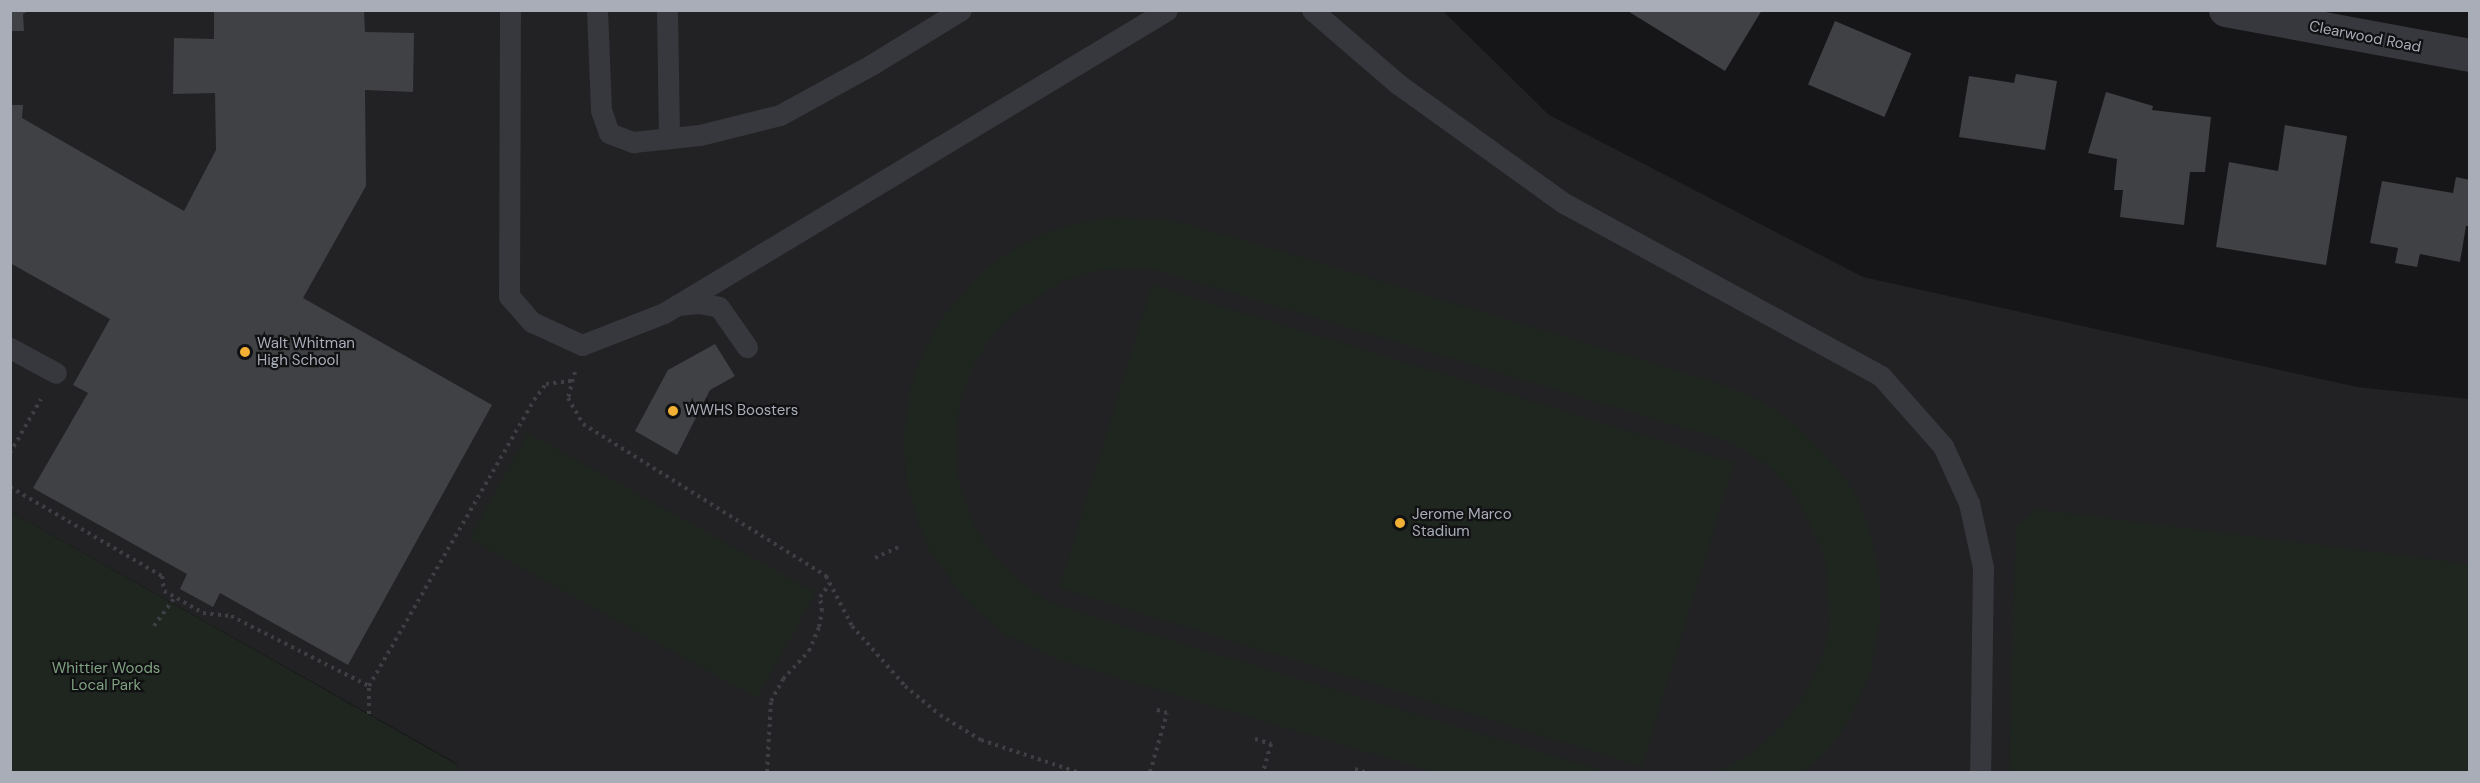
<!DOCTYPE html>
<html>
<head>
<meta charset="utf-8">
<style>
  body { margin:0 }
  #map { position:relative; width:2480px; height:783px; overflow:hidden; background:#161618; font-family:"DM Sans",sans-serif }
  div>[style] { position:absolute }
  .built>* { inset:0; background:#222225 }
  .green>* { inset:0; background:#1e261f; transform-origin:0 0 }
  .building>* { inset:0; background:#404145; transform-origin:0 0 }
  .path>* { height:4px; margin-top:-2px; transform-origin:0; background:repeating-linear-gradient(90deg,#3d3f44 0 3px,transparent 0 7.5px) }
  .service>* { height:21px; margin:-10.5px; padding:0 10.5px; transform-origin:10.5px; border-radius:10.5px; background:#37383d }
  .minor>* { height:33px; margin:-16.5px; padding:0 16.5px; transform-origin:16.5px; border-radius:16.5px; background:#37383d }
  .dots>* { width:16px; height:16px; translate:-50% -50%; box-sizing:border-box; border:3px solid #111113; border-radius:50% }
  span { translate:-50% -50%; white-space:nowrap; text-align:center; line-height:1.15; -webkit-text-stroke:4.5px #111113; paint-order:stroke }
  .street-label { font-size:15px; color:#a8adb8 }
  .poi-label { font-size:15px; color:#a8adb8 }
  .left { translate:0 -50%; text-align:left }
  .park-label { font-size:15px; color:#7fa381 }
  .frame { position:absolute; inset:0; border:12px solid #a8adb8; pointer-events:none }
</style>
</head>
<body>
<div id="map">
  <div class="built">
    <div style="clip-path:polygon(11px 11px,1443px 11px,1549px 115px,1863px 277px,2357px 387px,2469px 399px,2469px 772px,459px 772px,456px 763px,11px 512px)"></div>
  </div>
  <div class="green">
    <div style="clip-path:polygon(1112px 217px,1171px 220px,1277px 250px,1715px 382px,1757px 399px,1793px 422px,1826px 455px,1854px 491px,1869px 528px,1879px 574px,1880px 619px,1871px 671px,1849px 721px,1824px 755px,1804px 772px,1709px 772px,1727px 767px,1756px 751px,1782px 726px,1805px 694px,1822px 657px,1830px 624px,1825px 557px,1796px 496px,1767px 465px,1736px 445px,1704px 434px,1152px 269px,1100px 270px,1065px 280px,1012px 315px,991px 337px,973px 367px,961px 398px,956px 433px,956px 467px,964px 500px,976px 529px,994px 557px,1017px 580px,1046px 600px,1077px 612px,1608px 772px,1434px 772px,1062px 661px,1006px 635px,965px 600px,929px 549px,919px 525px,906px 479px,904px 435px,910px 391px,918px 365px,939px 322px,981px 273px,1013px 249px,1044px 233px,1077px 223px)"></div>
    <div style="left:1152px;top:285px;width:609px;height:317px;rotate:17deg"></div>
    <div style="left:528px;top:433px;width:329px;height:121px;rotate:29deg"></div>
    <div style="clip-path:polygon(2036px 509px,2469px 564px,2469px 772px,2009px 772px,2016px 527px)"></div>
    <div style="clip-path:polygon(11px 512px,456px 764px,459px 772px,11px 772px)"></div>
  </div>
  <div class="building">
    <div style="clip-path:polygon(10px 10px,30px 10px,23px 14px,24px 31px,10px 31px)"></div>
    <div style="clip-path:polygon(214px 10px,364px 10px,365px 32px,414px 33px,413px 92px,365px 90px,366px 186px,303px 298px,492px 405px,348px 665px,220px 593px,213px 607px,180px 589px,187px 574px,33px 488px,88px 393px,73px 385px,110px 319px,10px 263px,10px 105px,23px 105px,22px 118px,184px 211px,216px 150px,215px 93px,173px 94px,174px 38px,214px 39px)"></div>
    <div style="clip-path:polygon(1626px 10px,1762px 10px,1725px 71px)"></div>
    <div style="left:1835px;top:21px;width:83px;height:69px;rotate:23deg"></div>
    <div style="clip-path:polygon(2016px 74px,2057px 81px,2045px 150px,1959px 137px,1969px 76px,2014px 83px)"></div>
    <div style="clip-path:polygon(2106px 92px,2153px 106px,2152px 110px,2211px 117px,2205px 172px,2190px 172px,2184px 225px,2120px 217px,2123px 190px,2114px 190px,2117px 159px,2088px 153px)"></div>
    <div style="clip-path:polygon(2285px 125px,2347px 136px,2326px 265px,2216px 247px,2229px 162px,2278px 171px)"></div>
    <div style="clip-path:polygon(2456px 177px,2470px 180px,2470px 226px,2466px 226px,2460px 262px,2420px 254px,2417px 267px,2395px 263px,2398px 248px,2370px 243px,2382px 181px,2453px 193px)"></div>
    <div style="clip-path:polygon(715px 344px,735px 376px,710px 390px,677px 455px,635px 431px,668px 370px)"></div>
  </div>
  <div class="path">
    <div style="left:575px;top:372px;width:27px;rotate:105deg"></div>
    <div style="left:568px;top:398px;width:30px;rotate:60deg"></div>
    <div style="left:583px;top:424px;width:287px;rotate:32deg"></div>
    <div style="left:826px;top:576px;width:56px;rotate:62.5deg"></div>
    <div style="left:852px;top:626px;width:80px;rotate:48.5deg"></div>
    <div style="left:905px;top:686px;width:45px;rotate:39.6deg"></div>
    <div style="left:940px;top:715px;width:48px;rotate:31.4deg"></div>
    <div style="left:981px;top:740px;width:101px;rotate:18.4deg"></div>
    <div style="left:10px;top:453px;width:62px;rotate:-60.1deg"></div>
    <div style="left:10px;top:487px;width:176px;rotate:30.4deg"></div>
    <div style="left:162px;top:576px;width:15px;rotate:82deg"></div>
    <div style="left:164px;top:591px;width:45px;rotate:29.4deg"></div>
    <div style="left:203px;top:613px;width:28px;rotate:6deg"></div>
    <div style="left:231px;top:616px;width:155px;rotate:26.9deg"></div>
    <div style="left:875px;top:558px;width:29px;rotate:-25deg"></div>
    <div style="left:154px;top:626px;width:36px;rotate:-54deg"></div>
    <div style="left:369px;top:714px;width:28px;rotate:-90deg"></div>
    <div style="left:369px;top:686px;width:330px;rotate:-60deg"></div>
    <div style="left:534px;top:400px;width:20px;rotate:-53deg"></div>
    <div style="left:546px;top:384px;width:26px;rotate:-7deg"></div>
    <div style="left:1255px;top:739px;width:17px;rotate:17deg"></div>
    <div style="left:1271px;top:744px;width:29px;rotate:106deg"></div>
    <div style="left:1355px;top:769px;width:10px;rotate:17deg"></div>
    <div style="left:767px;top:772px;width:71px;rotate:-86.8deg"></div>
    <div style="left:771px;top:701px;width:25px;rotate:-61deg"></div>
    <div style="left:783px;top:679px;width:38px;rotate:-47deg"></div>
    <div style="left:809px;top:651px;width:26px;rotate:-67deg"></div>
    <div style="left:819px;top:627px;width:16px;rotate:-79deg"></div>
    <div style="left:822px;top:611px;width:14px;rotate:-98deg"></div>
    <div style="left:820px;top:597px;width:17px;rotate:-54deg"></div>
    <div style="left:1150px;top:772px;width:61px;rotate:-73.9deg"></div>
    <div style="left:1167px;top:713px;width:14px;rotate:-163deg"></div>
  </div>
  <div class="service">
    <div style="left:510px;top:10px;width:286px;rotate:90.2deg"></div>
    <div style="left:509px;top:296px;width:35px;rotate:49deg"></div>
    <div style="left:532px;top:322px;width:55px;rotate:24.7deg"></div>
    <div style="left:582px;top:345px;width:88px;rotate:-21.3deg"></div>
    <div style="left:664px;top:313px;width:587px;rotate:-31.06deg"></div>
    <div style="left:597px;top:10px;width:100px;rotate:87.7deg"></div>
    <div style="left:601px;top:110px;width:24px;rotate:71deg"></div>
    <div style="left:609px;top:133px;width:26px;rotate:21deg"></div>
    <div style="left:633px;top:142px;width:67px;rotate:-6deg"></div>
    <div style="left:700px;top:135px;width:82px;rotate:-14deg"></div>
    <div style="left:780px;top:115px;width:104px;rotate:-28.8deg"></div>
    <div style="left:871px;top:65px;width:105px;rotate:-31.4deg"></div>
    <div style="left:667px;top:10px;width:128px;rotate:89.1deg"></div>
    <div style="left:1312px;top:10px;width:113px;rotate:40.7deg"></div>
    <div style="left:1398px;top:84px;width:202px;rotate:35.7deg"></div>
    <div style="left:1562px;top:202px;width:363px;rotate:28.6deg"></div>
    <div style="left:1881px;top:376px;width:94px;rotate:48.5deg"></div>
    <div style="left:1943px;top:446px;width:63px;rotate:65.5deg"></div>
    <div style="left:1969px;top:503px;width:66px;rotate:77.7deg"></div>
    <div style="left:1983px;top:567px;width:205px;rotate:90.8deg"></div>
    <div style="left:677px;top:305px;width:22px;rotate:-5deg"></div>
    <div style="left:699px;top:303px;width:20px;rotate:11deg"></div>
    <div style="left:719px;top:307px;width:49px;rotate:55deg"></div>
    <div style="left:10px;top:348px;width:52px;rotate:28.5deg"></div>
  </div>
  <div class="minor">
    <div style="left:2225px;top:10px;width:249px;rotate:10.4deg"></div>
  </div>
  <div class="dots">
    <div style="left:245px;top:352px;background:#f2b134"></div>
    <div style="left:673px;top:411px;background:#f2b134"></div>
    <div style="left:1400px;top:523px;background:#f2b134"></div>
  </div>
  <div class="street-label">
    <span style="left:2365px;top:37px;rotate:11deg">Clearwood Road</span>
  </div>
  <div class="poi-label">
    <span class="left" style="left:257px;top:352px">Walt Whitman<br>High School</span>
    <span class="left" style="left:685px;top:411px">WWHS Boosters</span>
    <span class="left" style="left:1412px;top:523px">Jerome Marco<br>Stadium</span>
  </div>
  <div class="park-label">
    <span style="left:106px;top:677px">Whittier Woods<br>Local Park</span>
  </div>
  <div class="frame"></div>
</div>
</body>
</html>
